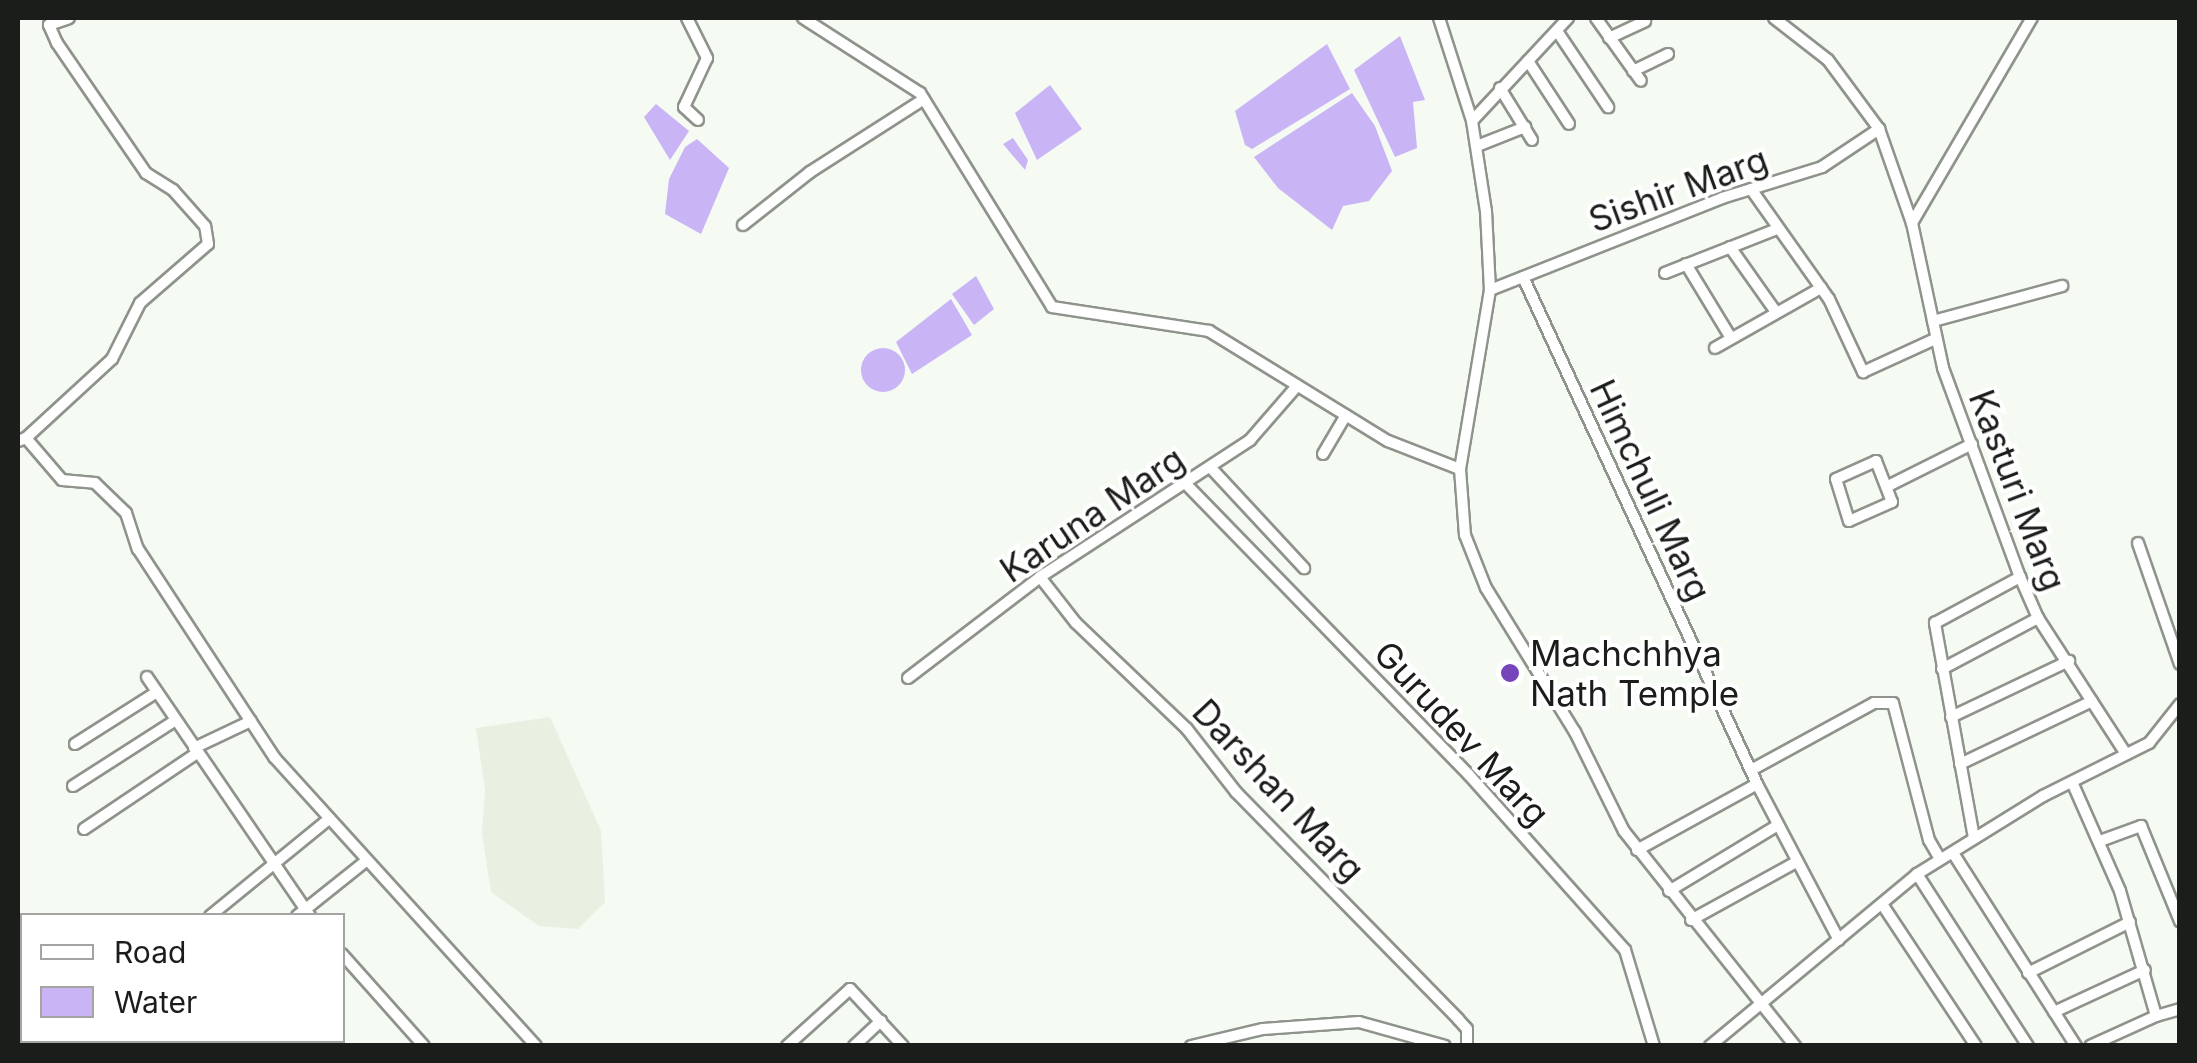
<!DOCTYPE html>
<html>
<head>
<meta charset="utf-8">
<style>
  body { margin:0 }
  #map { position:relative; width:2197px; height:1063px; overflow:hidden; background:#f5faf2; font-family:Inter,sans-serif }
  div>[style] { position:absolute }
  .built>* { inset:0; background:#e7f0e1 }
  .water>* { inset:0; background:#c9b4f6 }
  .round { border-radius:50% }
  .roads { filter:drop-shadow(2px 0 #8e938b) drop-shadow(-2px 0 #8e938b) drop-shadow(0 2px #8e938b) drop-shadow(0 -2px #8e938b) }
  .minor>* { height:10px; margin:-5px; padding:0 5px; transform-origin:5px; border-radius:5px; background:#fff }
  .dots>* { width:28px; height:28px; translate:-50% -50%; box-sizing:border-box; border:5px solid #fff; border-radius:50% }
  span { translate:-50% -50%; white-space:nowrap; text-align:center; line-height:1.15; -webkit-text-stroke:8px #fff; paint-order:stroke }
  .street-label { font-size:35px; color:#1b1d1a }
  .poi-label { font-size:35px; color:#1b1d1a }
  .left { translate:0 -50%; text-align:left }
  .frame { position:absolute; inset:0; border:20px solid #1b1d1a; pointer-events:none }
  .legend { position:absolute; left:20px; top:913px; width:325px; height:130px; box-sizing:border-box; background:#fff; border:2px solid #a4a5a3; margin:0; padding:12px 18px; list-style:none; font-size:30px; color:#1b1d1a }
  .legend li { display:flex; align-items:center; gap:20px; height:50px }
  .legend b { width:50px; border:2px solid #a4a5a3 }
</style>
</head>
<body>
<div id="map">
  <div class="built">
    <div style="clip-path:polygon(550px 717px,601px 831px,605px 902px,578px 929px,539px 926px,491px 892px,482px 833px,485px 790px,476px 728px)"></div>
  </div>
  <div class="water">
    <div style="clip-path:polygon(1400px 36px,1425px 100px,1413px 102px,1417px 148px,1395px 157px,1354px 70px)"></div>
    <div style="clip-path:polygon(1327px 44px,1350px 89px,1252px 149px,1245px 145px,1235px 111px)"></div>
    <div style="clip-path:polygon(1050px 85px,1082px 129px,1037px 160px,1015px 113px)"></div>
    <div style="clip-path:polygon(1352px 93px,1375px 126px,1392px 171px,1369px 201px,1343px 206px,1332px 230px,1278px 188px,1254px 157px)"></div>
    <div style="clip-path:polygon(656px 104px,689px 131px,670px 160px,644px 117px)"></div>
    <div style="clip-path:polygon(1013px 138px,1028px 160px,1025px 170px,1003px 144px)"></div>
    <div style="clip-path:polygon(697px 139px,729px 168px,701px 234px,665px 214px,669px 179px,685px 147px)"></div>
    <div style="clip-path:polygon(976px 276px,994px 309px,974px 325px,952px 294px)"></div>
    <div style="clip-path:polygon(951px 299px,972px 335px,912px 374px,896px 342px)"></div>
    <div class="round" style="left:861px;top:348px;width:44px;height:44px"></div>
  </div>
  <div class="roads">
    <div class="minor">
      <div style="left:687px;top:18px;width:45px;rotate:63.4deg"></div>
      <div style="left:707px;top:58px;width:54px;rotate:115.1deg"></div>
      <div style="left:684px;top:107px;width:19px;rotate:43deg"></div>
      <div style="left:803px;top:18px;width:139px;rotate:32.7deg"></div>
      <div style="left:920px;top:93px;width:251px;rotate:58.3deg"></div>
      <div style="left:1052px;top:307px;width:159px;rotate:8.7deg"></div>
      <div style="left:1209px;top:331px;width:210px;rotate:31.6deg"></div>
      <div style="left:1388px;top:441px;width:77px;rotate:21.3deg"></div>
      <div style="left:1439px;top:18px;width:108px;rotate:72.2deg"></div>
      <div style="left:1472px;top:121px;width:91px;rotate:81.2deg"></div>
      <div style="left:1486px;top:211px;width:79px;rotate:87.1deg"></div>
      <div style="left:1490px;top:290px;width:181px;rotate:99.5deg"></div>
      <div style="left:1460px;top:469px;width:66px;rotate:85.7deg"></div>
      <div style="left:1465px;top:535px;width:57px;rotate:68.4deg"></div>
      <div style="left:1486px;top:588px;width:169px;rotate:58.3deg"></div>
      <div style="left:1575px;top:732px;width:110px;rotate:63.7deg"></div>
      <div style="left:1624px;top:831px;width:275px;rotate:51.5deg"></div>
      <div style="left:1596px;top:18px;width:77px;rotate:54.5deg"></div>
      <div style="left:1774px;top:18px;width:68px;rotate:37.9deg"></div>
      <div style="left:1828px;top:60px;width:86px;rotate:53.5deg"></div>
      <div style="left:1879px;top:129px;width:100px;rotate:70.7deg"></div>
      <div style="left:1912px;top:223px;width:148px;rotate:77.9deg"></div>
      <div style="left:1943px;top:368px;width:223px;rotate:69.8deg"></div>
      <div style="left:2020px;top:577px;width:45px;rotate:66.3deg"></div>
      <div style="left:2038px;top:618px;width:162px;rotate:57.1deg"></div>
      <div style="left:1557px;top:31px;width:92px;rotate:56.1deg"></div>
      <div style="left:1609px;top:38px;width:40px;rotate:-25deg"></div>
      <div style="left:1528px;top:61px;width:75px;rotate:56.9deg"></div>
      <div style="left:1633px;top:71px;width:39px;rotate:-26deg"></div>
      <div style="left:1500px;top:88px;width:61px;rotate:58.4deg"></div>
      <div style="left:1472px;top:121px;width:141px;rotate:-47deg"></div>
      <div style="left:1477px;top:146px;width:52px;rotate:-21.6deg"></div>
      <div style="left:1751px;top:189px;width:135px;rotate:54.7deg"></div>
      <div style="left:1829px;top:299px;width:81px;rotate:65deg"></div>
      <div style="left:1863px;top:372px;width:79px;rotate:-24.6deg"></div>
      <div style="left:1912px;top:223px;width:238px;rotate:-59.7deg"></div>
      <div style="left:743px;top:225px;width:85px;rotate:-38.3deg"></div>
      <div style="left:810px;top:172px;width:135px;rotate:-32.6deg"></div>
      <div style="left:1730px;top:247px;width:80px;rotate:54.7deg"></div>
      <div style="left:1686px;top:264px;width:87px;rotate:58.7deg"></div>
      <div style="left:1665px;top:273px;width:120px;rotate:-21.4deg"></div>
      <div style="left:1523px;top:277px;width:558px;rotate:65.22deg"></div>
      <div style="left:1757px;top:784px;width:176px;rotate:62.3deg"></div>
      <div style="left:1490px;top:290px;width:250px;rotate:-21.6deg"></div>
      <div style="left:1722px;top:198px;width:105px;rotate:-17.2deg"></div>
      <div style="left:1822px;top:167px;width:69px;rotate:-33.7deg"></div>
      <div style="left:1933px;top:321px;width:134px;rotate:-15.2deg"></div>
      <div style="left:1715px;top:348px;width:122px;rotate:-29.5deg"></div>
      <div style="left:26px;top:438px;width:117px;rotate:-42.6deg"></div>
      <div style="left:112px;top:359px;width:63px;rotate:-63.4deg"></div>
      <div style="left:140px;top:303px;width:90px;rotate:-40.9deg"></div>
      <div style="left:208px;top:244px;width:18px;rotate:-99deg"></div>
      <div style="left:205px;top:226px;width:48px;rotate:-131.6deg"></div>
      <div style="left:173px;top:190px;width:32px;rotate:-148deg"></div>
      <div style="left:146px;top:173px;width:158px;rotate:-124.4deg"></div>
      <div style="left:57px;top:43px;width:20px;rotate:-114deg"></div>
      <div style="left:49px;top:25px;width:21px;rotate:-19deg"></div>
      <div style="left:18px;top:441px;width:9px;rotate:-21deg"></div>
      <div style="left:26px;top:438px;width:55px;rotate:49.4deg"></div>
      <div style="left:62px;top:480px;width:33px;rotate:5deg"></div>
      <div style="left:95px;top:483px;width:43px;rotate:44.1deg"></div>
      <div style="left:126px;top:513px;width:38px;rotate:72deg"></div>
      <div style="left:138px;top:549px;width:249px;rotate:56.8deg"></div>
      <div style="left:274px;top:757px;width:390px;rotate:47.8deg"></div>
      <div style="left:1323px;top:454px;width:45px;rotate:-59.5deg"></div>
      <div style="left:1876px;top:461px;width:44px;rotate:68.7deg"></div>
      <div style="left:1892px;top:502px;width:47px;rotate:156.2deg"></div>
      <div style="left:1849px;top:521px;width:44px;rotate:-107.2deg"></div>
      <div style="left:1836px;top:479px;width:44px;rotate:-24.2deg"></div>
      <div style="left:1211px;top:468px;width:137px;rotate:47.1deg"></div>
      <div style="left:1186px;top:484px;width:406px;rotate:45.8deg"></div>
      <div style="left:1469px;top:775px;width:234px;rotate:48.3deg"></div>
      <div style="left:1625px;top:950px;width:100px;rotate:73.2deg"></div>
      <div style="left:1888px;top:486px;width:94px;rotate:-26.6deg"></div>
      <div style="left:2138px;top:543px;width:128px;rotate:70.9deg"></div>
      <div style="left:1040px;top:577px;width:58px;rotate:52deg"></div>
      <div style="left:1076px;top:623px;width:153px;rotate:43.7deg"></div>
      <div style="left:1187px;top:729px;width:80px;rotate:52.1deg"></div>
      <div style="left:1236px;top:792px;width:318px;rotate:45.6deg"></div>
      <div style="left:1458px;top:1019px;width:13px;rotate:48deg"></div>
      <div style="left:1467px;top:1029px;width:17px;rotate:90deg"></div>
      <div style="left:1942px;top:669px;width:109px;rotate:-28deg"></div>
      <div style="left:147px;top:677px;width:289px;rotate:55.7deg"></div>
      <div style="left:908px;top:678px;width:166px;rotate:-37.4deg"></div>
      <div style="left:1040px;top:577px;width:251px;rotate:-33.1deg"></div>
      <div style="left:1250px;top:440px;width:72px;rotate:-49deg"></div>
      <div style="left:1951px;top:717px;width:131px;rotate:-25.4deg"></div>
      <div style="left:75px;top:744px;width:97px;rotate:-32.4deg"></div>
      <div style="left:194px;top:748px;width:63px;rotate:-25.3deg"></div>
      <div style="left:1960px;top:764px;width:146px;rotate:-25.5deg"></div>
      <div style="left:1753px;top:769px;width:138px;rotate:-28.6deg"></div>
      <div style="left:1874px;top:703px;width:19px"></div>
      <div style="left:1893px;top:703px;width:142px;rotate:75.3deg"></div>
      <div style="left:1929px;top:840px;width:22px;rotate:60deg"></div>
      <div style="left:2072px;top:782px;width:119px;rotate:66.2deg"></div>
      <div style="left:2120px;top:891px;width:130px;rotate:73.9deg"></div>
      <div style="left:2156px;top:1016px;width:72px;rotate:155.6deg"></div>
      <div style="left:73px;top:786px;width:122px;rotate:-32.7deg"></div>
      <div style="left:84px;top:829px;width:136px;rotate:-33.9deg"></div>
      <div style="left:1974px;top:838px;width:219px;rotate:-100.3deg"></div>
      <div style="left:1935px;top:623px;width:97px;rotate:-28.4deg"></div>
      <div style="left:2100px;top:841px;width:44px;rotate:-20.1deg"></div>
      <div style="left:2141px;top:826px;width:103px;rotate:67.7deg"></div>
      <div style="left:1637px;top:850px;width:137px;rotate:-28.8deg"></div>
      <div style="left:1953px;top:853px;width:229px;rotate:57.5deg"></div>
      <div style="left:1917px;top:874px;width:205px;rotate:57.2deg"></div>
      <div style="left:1669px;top:891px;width:127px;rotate:-31.2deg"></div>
      <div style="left:1882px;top:904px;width:170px;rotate:56.5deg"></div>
      <div style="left:210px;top:916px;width:154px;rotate:-39.2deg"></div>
      <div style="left:297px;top:916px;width:88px;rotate:-38.6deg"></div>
      <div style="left:1691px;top:920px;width:120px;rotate:-28.9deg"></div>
      <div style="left:342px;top:954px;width:123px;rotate:48.3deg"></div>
      <div style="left:2028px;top:973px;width:114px;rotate:-26.6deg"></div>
      <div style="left:2054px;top:1012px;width:100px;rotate:-24.8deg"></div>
      <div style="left:2156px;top:1016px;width:25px;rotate:-16deg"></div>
      <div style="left:151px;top:1040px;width:7px;rotate:63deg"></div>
      <div style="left:225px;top:1040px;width:7px;rotate:56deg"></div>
      <div style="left:787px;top:1046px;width:85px;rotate:-42.1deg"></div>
      <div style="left:850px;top:989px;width:78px;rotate:47.1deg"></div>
      <div style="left:854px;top:1046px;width:37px;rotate:-43deg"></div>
      <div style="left:1191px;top:1046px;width:74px;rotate:-13.3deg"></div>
      <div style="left:1263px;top:1029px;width:96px;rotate:-4.2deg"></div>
      <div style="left:1359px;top:1022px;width:89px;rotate:15.6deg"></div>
      <div style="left:1710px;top:1046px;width:269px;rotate:-39.7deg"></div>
      <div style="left:1917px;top:874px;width:148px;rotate:-31.8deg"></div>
      <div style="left:2043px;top:796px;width:119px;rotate:-26.6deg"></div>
      <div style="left:2149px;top:743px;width:50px;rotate:-51.5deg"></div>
    </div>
  </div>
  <div class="dots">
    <div style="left:1510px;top:673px;background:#7644bb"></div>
  </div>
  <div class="street-label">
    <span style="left:1678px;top:189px;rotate:-20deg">Sishir Marg</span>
    <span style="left:1651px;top:490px;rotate:65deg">Himchuli Marg</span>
    <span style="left:2018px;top:490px;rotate:69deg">Kasturi Marg</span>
    <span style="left:1092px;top:514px;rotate:-34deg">Karuna Marg</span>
    <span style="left:1462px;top:733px;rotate:47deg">Gurudev Marg</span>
    <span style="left:1279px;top:790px;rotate:47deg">Darshan Marg</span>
  </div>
  <div class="poi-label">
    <span class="left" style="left:1530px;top:673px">Machchhya<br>Nath Temple</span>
  </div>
  <div class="frame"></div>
  <ul class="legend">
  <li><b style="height:12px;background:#fff"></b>Road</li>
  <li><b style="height:28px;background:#c9b4f6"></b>Water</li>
  </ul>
</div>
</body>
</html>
